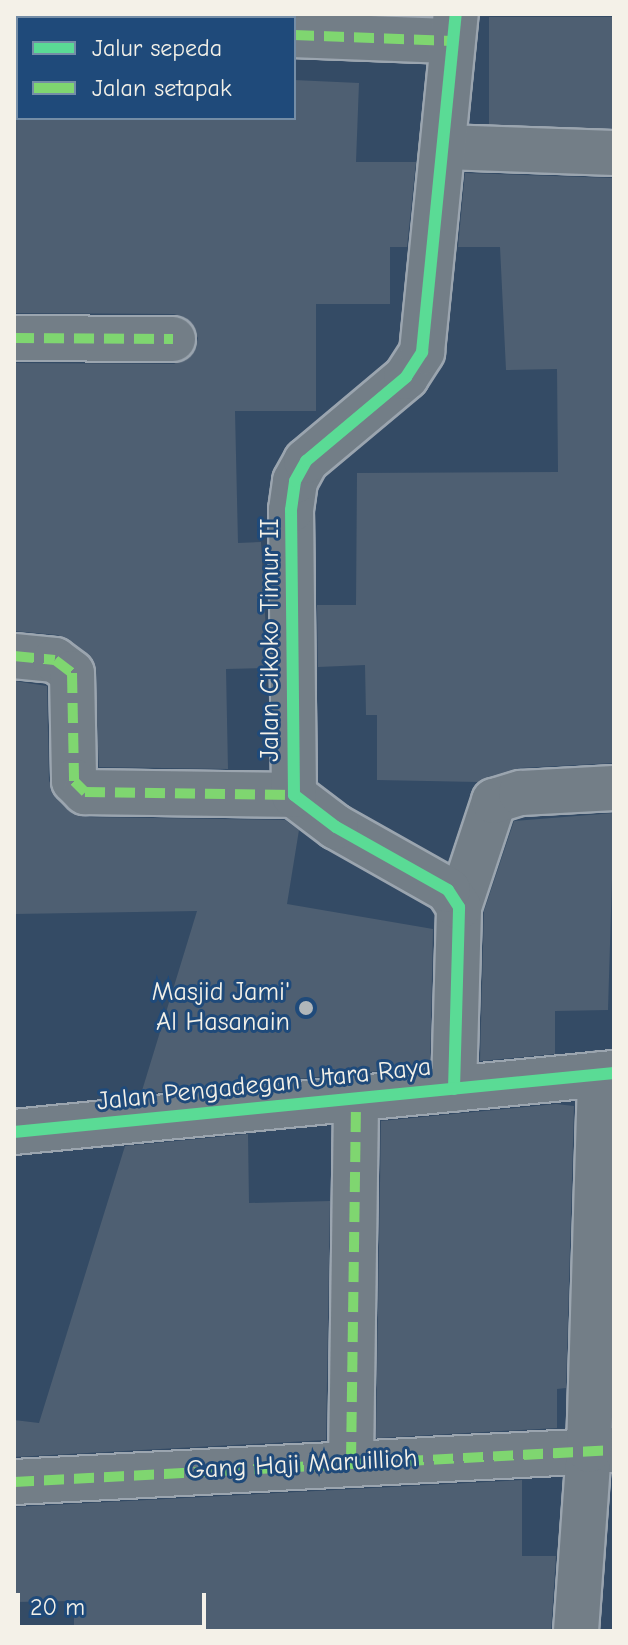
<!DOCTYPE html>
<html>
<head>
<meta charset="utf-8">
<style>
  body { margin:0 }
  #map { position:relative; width:628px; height:1645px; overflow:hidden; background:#344b65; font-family:"Comic Neue",sans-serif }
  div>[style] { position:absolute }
  .building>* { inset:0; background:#4e5f72; transform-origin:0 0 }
  .roads { filter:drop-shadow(2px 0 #9ba5af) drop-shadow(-2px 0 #9ba5af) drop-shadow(0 2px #9ba5af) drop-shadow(0 -2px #9ba5af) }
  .street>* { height:44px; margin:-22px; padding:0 22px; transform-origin:22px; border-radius:22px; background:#737e87 }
  .secondary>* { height:44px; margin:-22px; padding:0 22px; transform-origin:22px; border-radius:22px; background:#737e87 }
  .quiet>* { height:10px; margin-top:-5px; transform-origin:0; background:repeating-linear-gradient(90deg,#7fd670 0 20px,transparent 0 30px) }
  .cycleway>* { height:12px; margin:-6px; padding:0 6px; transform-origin:6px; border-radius:6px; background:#5adb95 }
  .dots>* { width:22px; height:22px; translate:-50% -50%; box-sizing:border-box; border:4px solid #1f4a7a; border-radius:50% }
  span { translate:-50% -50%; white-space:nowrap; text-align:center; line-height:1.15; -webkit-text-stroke:6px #1f4a7a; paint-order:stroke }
  .street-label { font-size:26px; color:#f4f1e8 }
  .poi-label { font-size:26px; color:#f4f1e8 }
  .right { translate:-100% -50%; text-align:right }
  .frame { position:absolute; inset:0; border:16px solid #f4f1e8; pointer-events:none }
  .legend { position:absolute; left:16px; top:16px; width:280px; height:104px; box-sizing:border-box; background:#1f4a7a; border:2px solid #748da6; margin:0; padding:10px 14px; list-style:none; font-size:24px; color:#f4f1e8 }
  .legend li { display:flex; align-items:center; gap:16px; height:40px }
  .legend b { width:40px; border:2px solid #748da6 }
  .scale { position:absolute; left:16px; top:1593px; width:190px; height:36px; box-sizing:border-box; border:4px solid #f4f1e8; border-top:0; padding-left:10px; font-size:24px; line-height:28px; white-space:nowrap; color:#f4f1e8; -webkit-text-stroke:6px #1f4a7a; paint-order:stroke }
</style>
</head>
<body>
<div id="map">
  <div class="building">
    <div style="left:614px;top:17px;width:111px;height:125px;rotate:90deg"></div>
    <div style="clip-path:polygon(294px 80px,359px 83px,356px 162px,416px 162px,407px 247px,390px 247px,390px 304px,316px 304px,316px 411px,235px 411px,238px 543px,261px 542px,268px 668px,226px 669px,228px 769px,99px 767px,94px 661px,58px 635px,14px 631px,14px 363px,174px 364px,194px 352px,198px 338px,186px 318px,174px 314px,14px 313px,14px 118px,294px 118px)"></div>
    <div style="clip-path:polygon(465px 173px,614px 178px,614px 763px,519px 768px,478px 782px,377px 780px,377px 715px,366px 715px,365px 665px,318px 667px,317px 605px,356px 605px,357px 473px,558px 472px,557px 369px,506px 370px,500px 247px,458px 247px)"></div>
    <div style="clip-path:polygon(14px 681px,47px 686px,49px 781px,68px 810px,85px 817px,285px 820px,299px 830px,287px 904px,433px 929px,430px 1066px,141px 1094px,197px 911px,14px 914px)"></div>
    <div style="clip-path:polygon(614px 813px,608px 1010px,555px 1011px,555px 1054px,480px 1061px,484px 911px,514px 821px)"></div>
    <div style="clip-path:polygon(556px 1104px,574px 1106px,566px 1388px,557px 1389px,557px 1428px,376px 1438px,381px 1121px)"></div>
    <div style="clip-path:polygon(248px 1134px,249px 1203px,330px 1201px,326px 1440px,14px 1457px,14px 1420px,39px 1423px,125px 1146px)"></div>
    <div style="clip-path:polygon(522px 1480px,522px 1556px,556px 1556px,551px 1631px,74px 1631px,74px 1601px,14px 1602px,14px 1507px)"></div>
  </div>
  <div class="roads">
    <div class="street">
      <div style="left:14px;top:23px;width:4px"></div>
      <div style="left:294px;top:35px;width:158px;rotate:2.2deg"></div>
      <div style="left:445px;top:147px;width:169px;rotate:2deg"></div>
      <div style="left:14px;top:338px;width:159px;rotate:0.4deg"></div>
      <div style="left:14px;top:656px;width:41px;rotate:5.6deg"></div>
      <div style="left:55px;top:660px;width:21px;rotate:37deg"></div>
      <div style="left:72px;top:673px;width:108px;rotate:88.9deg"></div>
      <div style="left:74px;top:781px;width:16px;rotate:45deg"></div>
      <div style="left:85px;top:792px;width:209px;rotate:0.8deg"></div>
      <div style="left:459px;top:907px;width:112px;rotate:-71.7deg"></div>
      <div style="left:494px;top:801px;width:28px;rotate:-17deg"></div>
      <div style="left:521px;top:793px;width:93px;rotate:-3.1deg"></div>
      <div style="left:454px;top:1089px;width:182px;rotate:-88.4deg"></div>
      <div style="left:459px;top:907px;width:20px;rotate:-123deg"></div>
      <div style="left:448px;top:890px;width:129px;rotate:-150.6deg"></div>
      <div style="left:336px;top:827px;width:53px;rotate:-142.7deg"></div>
      <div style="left:294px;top:795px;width:285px;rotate:-90.6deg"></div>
      <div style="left:291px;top:510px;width:29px;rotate:-82deg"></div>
      <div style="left:295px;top:481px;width:23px;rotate:-61deg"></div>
      <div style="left:306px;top:461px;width:131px;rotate:-40deg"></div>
      <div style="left:406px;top:377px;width:30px;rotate:-57deg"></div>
      <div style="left:422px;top:352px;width:340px;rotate:-84.3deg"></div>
      <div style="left:351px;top:1462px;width:364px;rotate:-89.2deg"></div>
      <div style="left:14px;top:1482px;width:601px;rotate:-3.05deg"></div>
      <div style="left:576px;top:1631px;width:181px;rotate:-85.9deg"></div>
      <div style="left:589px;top:1450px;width:376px;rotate:-88.3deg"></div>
    </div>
    <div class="secondary">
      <div style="left:14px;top:1132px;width:603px;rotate:-5.62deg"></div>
    </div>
  </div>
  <div class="quiet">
    <div style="left:14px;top:23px;width:4px"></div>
    <div style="left:294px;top:35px;width:158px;rotate:2.2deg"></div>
    <div style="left:14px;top:338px;width:159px;rotate:0.4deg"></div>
    <div style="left:14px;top:656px;width:41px;rotate:5.6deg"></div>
    <div style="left:55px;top:660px;width:21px;rotate:37deg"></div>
    <div style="left:72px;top:673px;width:108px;rotate:88.9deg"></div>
    <div style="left:74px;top:781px;width:16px;rotate:45deg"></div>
    <div style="left:85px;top:792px;width:209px;rotate:0.8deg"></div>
    <div style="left:351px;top:1462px;width:364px;rotate:-89.2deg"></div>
    <div style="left:14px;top:1482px;width:601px;rotate:-3.05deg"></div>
  </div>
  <div class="cycleway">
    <div style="left:454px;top:1089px;width:182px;rotate:-88.4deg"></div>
    <div style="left:459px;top:907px;width:20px;rotate:-123deg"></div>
    <div style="left:448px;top:890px;width:129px;rotate:-150.6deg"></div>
    <div style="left:336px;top:827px;width:53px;rotate:-142.7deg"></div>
    <div style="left:294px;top:795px;width:285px;rotate:-90.6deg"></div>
    <div style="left:291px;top:510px;width:29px;rotate:-82deg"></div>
    <div style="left:295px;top:481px;width:23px;rotate:-61deg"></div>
    <div style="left:306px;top:461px;width:131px;rotate:-40deg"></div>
    <div style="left:406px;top:377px;width:30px;rotate:-57deg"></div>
    <div style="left:422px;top:352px;width:340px;rotate:-84.3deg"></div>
    <div style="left:14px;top:1132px;width:603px;rotate:-5.62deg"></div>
  </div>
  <div class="dots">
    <div style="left:306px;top:1008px;background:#b1b7ba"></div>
  </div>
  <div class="street-label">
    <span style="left:271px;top:640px;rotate:-90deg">Jalan Cikoko Timur II</span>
    <span style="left:264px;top:1085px;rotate:-6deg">Jalan Pengadegan Utara Raya</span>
    <span style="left:302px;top:1465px;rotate:-3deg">Gang Haji Maruillioh</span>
  </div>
  <div class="poi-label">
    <span class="right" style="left:290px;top:1008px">Masjid Jami'<br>Al Hasanain</span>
  </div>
  <div class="frame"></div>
  <ul class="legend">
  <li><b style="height:10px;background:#5adb95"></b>Jalur sepeda</li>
  <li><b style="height:10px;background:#7fd670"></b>Jalan setapak</li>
  </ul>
  <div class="scale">20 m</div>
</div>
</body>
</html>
